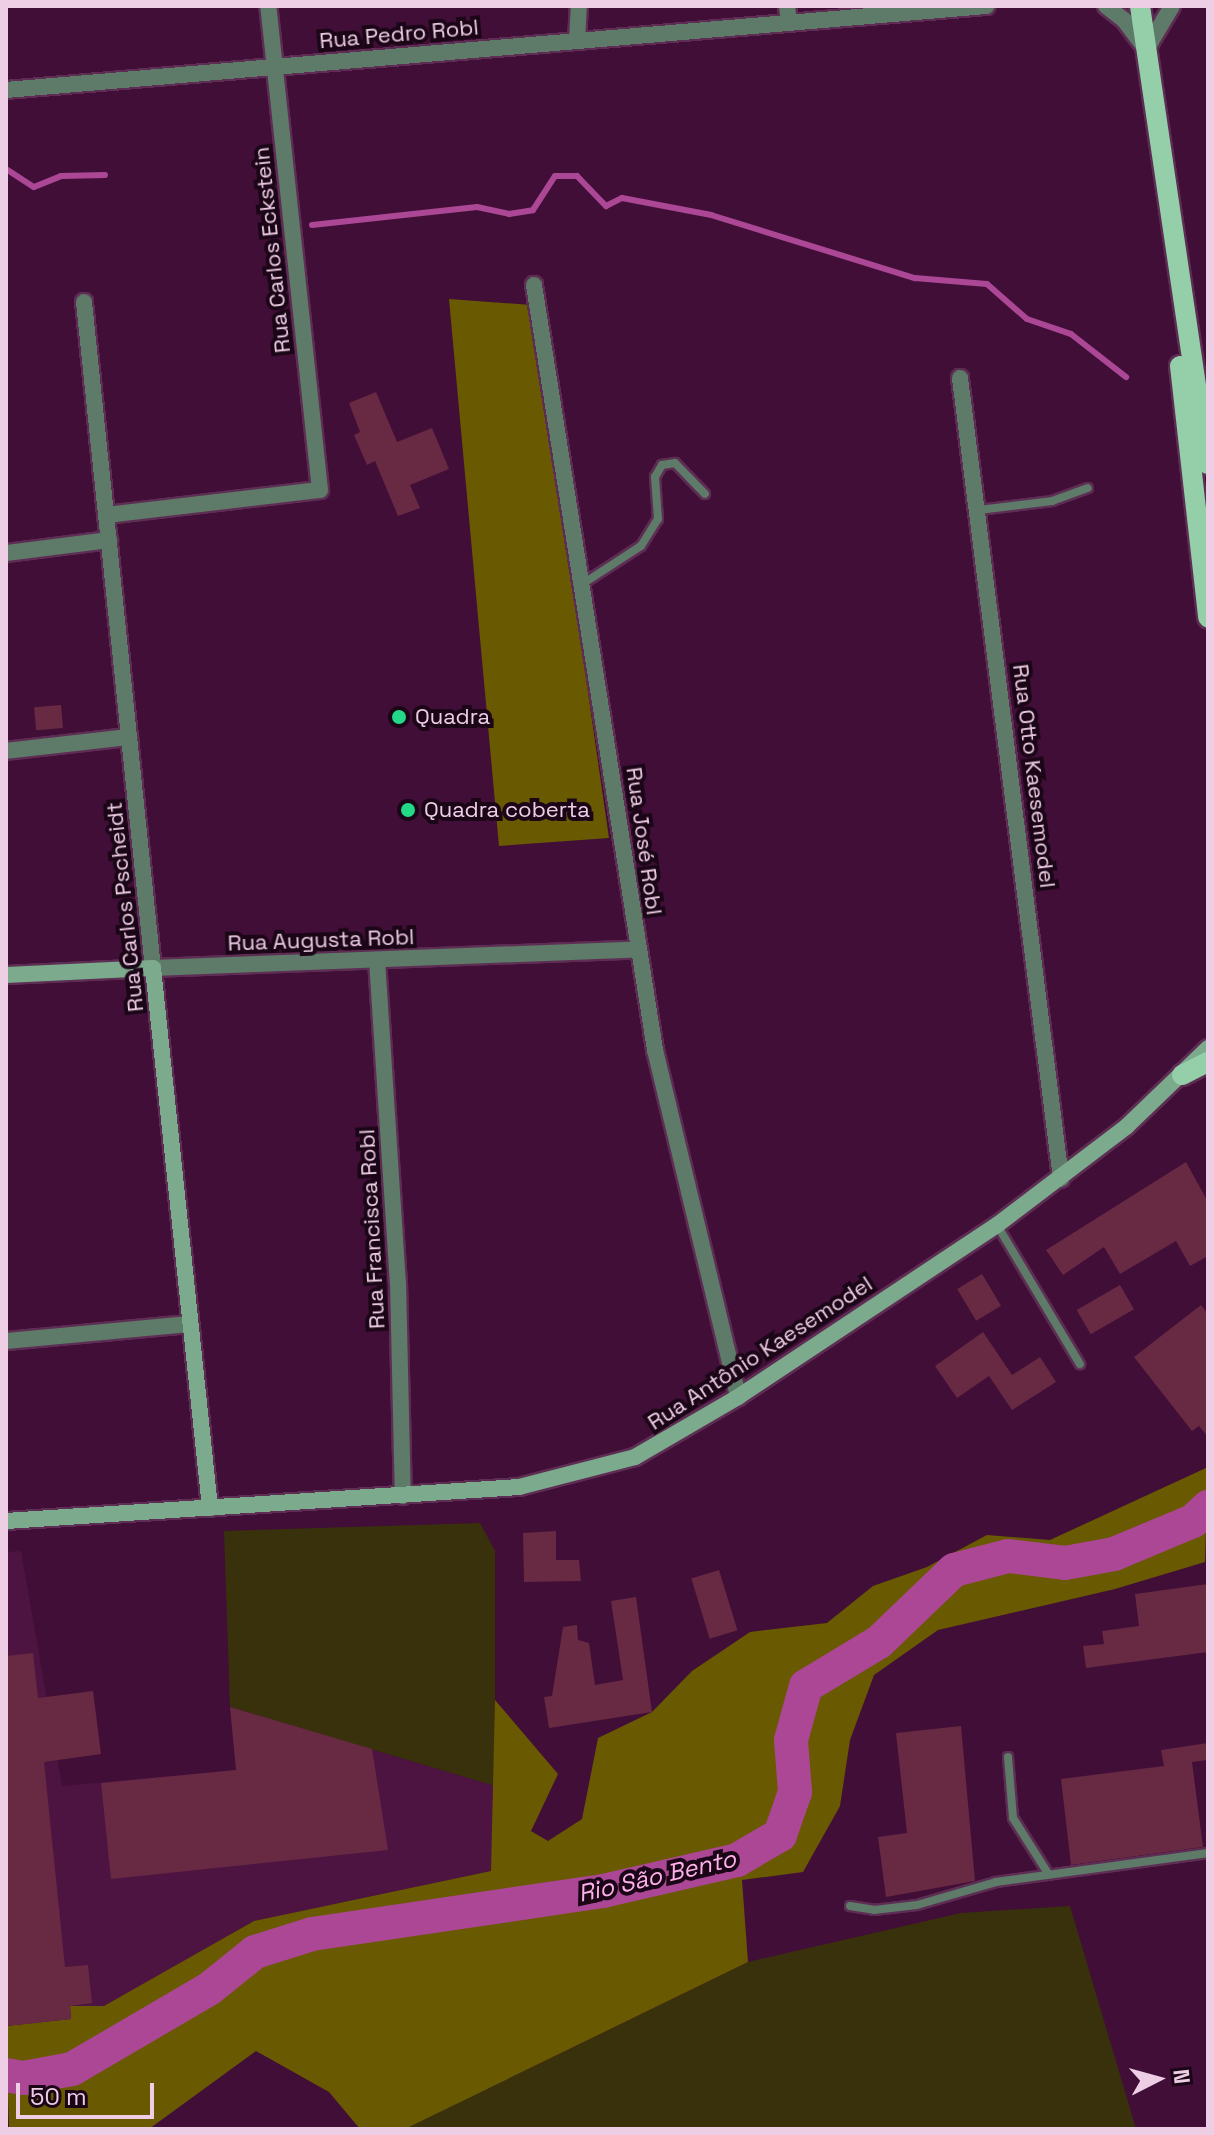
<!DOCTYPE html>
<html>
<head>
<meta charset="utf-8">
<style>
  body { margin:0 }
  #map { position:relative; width:1214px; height:2135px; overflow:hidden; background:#410e37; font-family:"Space Grotesk",sans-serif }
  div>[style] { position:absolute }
  .built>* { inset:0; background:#4d1442 }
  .green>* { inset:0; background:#39310c }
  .forest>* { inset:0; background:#695900 }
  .stream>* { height:6px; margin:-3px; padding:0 3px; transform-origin:3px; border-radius:3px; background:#ab4795 }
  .river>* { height:34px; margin:-17px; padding:0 17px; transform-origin:17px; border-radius:17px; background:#ab4795 }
  .building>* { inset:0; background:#682943; transform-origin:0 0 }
  .roads { filter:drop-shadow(2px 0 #5d2d53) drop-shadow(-2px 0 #5d2d53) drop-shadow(0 2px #5d2d53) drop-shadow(0 -2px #5d2d53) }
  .service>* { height:8px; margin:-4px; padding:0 4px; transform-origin:4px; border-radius:4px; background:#5e7a68 }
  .minor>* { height:16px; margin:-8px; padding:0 8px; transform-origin:8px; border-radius:8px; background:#5e7a68 }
  .tertiary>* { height:16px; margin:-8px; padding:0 8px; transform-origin:8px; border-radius:8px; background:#5e7a68 }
  .secondary>* { height:16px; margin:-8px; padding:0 8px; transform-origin:8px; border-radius:8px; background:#7caa8d }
  .primary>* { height:20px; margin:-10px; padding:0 10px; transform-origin:10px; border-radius:10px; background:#94cfaa }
  .dots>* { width:22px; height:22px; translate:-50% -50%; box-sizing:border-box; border:4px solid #1b0617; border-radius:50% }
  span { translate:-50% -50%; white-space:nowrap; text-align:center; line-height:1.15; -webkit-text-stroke:8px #1b0617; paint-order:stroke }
  .street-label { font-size:22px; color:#eecee5 }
  .poi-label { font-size:22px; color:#eecee5 }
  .left { translate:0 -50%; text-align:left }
  .water-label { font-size:24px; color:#feb1e9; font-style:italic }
  .frame { position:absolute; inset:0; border:8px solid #eecee5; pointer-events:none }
  .north { position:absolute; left:1118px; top:2039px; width:80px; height:80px; -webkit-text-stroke:6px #1b0617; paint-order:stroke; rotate:84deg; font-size:22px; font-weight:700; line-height:32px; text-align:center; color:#eecee5 }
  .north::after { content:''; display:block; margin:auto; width:28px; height:36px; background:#eecee5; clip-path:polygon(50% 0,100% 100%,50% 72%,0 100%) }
  .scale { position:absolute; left:16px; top:2083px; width:138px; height:36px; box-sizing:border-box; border:4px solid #eecee5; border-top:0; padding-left:10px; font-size:24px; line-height:28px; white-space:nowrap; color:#eecee5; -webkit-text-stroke:6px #1b0617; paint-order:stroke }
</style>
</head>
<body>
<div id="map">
  <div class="built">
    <div style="clip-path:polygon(21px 1551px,62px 1786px,236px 1770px,230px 1707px,495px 1786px,491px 1871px,254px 1921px,104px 2007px,70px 2006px,71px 2019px,6px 2026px,6px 1552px)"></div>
  </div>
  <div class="green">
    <div style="clip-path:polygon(480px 1523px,495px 1551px,495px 1786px,230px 1707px,224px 1531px)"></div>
    <div style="clip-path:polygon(1070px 1906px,1136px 2129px,405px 2129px,748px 1962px,961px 1913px)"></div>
  </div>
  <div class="forest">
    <div style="clip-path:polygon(449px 299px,532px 305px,609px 838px,499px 846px)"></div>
    <div style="clip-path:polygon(1208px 1467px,1205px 1562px,1115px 1589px,938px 1630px,874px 1675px,850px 1740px,840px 1806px,803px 1872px,742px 1880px,748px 1962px,405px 2129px,360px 2129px,329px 2092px,256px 2051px,149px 2129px,9px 2129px,6px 2026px,71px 2019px,70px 2006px,104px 2006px,254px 1921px,491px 1871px,495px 1700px,558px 1774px,531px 1831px,548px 1841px,582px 1819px,598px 1738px,652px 1712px,692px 1671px,750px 1632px,827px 1623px,873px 1586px,927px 1567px,987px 1535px,1050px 1540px)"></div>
  </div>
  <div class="stream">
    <div style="left:6px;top:169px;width:33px;rotate:33deg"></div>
    <div style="left:34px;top:187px;width:29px;rotate:-22deg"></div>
    <div style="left:61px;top:176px;width:44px;rotate:-1.3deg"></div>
    <div style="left:312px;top:225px;width:166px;rotate:-6.2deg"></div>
    <div style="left:477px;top:207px;width:33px;rotate:12deg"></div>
    <div style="left:509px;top:214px;width:24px;rotate:-9deg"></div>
    <div style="left:533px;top:210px;width:40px;rotate:-57.1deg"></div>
    <div style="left:555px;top:176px;width:22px"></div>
    <div style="left:577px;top:176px;width:42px;rotate:46deg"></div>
    <div style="left:606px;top:206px;width:18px;rotate:-27deg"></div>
    <div style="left:622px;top:198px;width:91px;rotate:10.8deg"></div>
    <div style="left:711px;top:215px;width:214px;rotate:17.2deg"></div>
    <div style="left:915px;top:278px;width:72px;rotate:4.8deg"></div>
    <div style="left:987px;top:284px;width:53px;rotate:41.2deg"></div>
    <div style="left:1027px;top:319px;width:46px;rotate:18.8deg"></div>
    <div style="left:1071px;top:334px;width:70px;rotate:38deg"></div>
  </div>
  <div class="river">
    <div style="left:6px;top:2075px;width:17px;rotate:10deg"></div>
    <div style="left:23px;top:2078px;width:50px;rotate:-10.4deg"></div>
    <div style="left:72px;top:2069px;width:159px;rotate:-30.3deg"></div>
    <div style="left:209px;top:1989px;width:59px;rotate:-38.8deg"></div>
    <div style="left:255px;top:1952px;width:60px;rotate:-17.5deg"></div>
    <div style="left:312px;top:1934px;width:294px;rotate:-8.4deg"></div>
    <div style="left:603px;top:1891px;width:138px;rotate:-13deg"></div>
    <div style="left:737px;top:1860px;width:50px;rotate:-30.2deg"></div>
    <div style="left:780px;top:1835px;width:46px;rotate:-70.8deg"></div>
    <div style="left:795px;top:1792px;width:52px;rotate:-94.4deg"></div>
    <div style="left:791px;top:1740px;width:56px;rotate:-74.5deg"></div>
    <div style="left:806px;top:1686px;width:85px;rotate:-31.1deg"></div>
    <div style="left:879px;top:1642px;width:104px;rotate:-43.8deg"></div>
    <div style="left:954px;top:1570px;width:56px;rotate:-14.5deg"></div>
    <div style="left:1008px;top:1556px;width:57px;rotate:7deg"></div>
    <div style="left:1065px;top:1563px;width:50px;rotate:-10.4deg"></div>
    <div style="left:1114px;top:1554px;width:86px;rotate:-22.7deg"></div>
    <div style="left:1193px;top:1521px;width:21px;rotate:-43deg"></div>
  </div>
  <div class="building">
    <div style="clip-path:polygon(376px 392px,397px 442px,432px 428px,449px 469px,410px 485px,420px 508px,398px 516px,375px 461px,367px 465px,354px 435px,360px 432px,349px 403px)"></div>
    <div style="left:61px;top:705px;width:23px;height:27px;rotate:85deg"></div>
    <div style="clip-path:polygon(1186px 1162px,1208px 1202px,1208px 1256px,1190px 1266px,1176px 1241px,1120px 1274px,1104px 1247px,1063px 1275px,1046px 1250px)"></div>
    <div style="left:982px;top:1274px;width:37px;height:29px;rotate:59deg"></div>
    <div style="left:1120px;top:1285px;width:28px;height:50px;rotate:60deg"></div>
    <div style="clip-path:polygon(1201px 1305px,1208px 1314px,1208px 1437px,1199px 1426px,1192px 1431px,1134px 1357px)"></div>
    <div style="clip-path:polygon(983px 1332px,1012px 1375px,1040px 1357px,1056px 1382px,1012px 1410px,989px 1376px,957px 1398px,935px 1366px)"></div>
    <div style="clip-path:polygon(556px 1531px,556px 1560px,579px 1560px,581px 1581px,524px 1582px,523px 1533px)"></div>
    <div style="left:719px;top:1570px;width:63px;height:29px;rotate:73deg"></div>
    <div style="clip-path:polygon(1208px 1584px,1208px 1652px,1086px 1668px,1083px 1646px,1104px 1644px,1102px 1631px,1139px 1626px,1135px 1594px)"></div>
    <div style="clip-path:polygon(636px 1597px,652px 1712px,549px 1728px,544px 1697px,552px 1696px,563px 1627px,577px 1625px,578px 1640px,589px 1643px,595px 1685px,623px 1680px,611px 1601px)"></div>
    <div style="clip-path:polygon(33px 1653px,38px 1698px,93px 1691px,101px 1754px,44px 1762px,65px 1967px,88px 1965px,92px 2003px,70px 2006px,71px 2019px,6px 2026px,6px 1656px)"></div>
    <div style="clip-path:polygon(230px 1707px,372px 1749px,388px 1850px,111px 1879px,101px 1783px,236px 1770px)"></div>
    <div style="clip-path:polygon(961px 1726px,975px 1881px,886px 1897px,878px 1837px,907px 1833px,896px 1733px)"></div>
    <div style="clip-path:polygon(1208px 1743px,1208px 1760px,1192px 1762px,1203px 1847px,1071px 1865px,1061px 1779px,1164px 1766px,1161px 1750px)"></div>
  </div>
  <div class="roads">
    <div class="service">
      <div style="left:979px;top:510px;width:74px;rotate:-7deg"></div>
      <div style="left:1052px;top:501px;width:38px;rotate:-20deg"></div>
      <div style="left:584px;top:583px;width:68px;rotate:-33deg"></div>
      <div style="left:641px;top:546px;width:32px;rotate:-58deg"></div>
      <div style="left:658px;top:519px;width:42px;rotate:-94.1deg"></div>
      <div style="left:655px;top:477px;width:14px;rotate:-60deg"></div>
      <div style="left:662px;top:465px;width:13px;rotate:-9deg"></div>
      <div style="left:675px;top:463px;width:43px;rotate:45.9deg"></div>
      <div style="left:997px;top:1225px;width:162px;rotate:59.2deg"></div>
      <div style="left:1008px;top:1757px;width:61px;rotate:85.3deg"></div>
      <div style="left:1013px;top:1818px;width:67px;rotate:57.7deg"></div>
      <div style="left:850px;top:1906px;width:24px;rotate:9deg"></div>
      <div style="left:874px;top:1910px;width:43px;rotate:-6.6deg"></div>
      <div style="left:917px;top:1905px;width:82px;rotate:-16.2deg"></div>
      <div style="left:996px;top:1882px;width:214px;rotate:-7.8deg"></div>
    </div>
    <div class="minor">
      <div style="left:787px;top:6px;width:17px;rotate:83deg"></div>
      <div style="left:577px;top:41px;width:35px;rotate:-87deg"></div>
      <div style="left:534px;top:285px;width:775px;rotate:81.01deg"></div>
      <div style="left:655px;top:1050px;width:357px;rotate:76.5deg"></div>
      <div style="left:84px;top:302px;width:670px;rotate:84.09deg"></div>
      <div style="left:153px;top:968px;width:484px;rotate:-2.2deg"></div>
      <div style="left:960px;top:378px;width:807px;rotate:82.81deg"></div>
      <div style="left:106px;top:515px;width:215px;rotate:-6.7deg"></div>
      <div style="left:320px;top:490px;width:487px;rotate:-96.1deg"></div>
      <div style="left:6px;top:553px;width:104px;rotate:-7.2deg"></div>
      <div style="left:6px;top:751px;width:124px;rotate:-6.5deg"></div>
      <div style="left:377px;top:960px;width:323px;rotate:86.3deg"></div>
      <div style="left:398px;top:1282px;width:214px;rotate:88.7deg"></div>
      <div style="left:6px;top:1341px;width:184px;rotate:-5.3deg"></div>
    </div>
    <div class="tertiary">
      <div style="left:1106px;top:6px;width:23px;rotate:38deg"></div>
      <div style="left:1124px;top:20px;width:35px;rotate:53deg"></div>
      <div style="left:1146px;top:50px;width:51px;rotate:-59.4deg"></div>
      <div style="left:6px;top:90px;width:984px;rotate:-4.9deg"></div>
    </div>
    <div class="secondary">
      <div style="left:6px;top:975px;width:147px;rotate:-2.7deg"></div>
      <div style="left:153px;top:968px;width:543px;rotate:83.97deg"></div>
      <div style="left:6px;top:1521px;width:514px;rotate:-3.79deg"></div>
      <div style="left:519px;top:1487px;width:120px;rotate:-14.5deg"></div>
      <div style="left:635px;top:1457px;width:119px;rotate:-30.2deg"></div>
      <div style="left:738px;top:1397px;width:311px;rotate:-33.6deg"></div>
      <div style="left:997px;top:1225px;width:162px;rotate:-37.2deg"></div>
      <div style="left:1126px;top:1127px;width:114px;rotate:-43.9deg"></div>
    </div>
    <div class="primary">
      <div style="left:1140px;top:6px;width:463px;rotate:81.6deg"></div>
      <div style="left:1180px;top:366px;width:253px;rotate:83.6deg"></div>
      <div style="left:1182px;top:1075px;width:29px;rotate:-27deg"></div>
    </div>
  </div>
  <div class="dots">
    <div style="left:399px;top:717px;background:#23d886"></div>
    <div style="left:408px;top:810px;background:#23d886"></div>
  </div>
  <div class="street-label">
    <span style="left:399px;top:34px;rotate:-5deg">Rua Pedro Robl</span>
    <span style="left:272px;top:250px;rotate:-96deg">Rua Carlos Eckstein</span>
    <span style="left:1034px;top:776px;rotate:83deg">Rua Otto Kaesemodel</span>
    <span style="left:644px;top:841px;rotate:82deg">Rua José Robl</span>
    <span style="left:125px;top:907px;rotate:-96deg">Rua Carlos Pscheidt</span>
    <span style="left:321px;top:940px;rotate:-2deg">Rua Augusta Robl</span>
    <span style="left:372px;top:1229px;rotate:-93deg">Rua Francisca Robl</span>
    <span style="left:760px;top:1353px;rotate:-33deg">Rua Antônio Kaesemodel</span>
  </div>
  <div class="poi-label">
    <span class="left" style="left:415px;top:717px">Quadra</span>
    <span class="left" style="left:424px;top:810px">Quadra coberta</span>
  </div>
  <div class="water-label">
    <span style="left:657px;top:1876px;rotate:-13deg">Rio São Bento</span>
  </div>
  <div class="frame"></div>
  <div class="north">N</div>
  <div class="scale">50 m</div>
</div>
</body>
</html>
